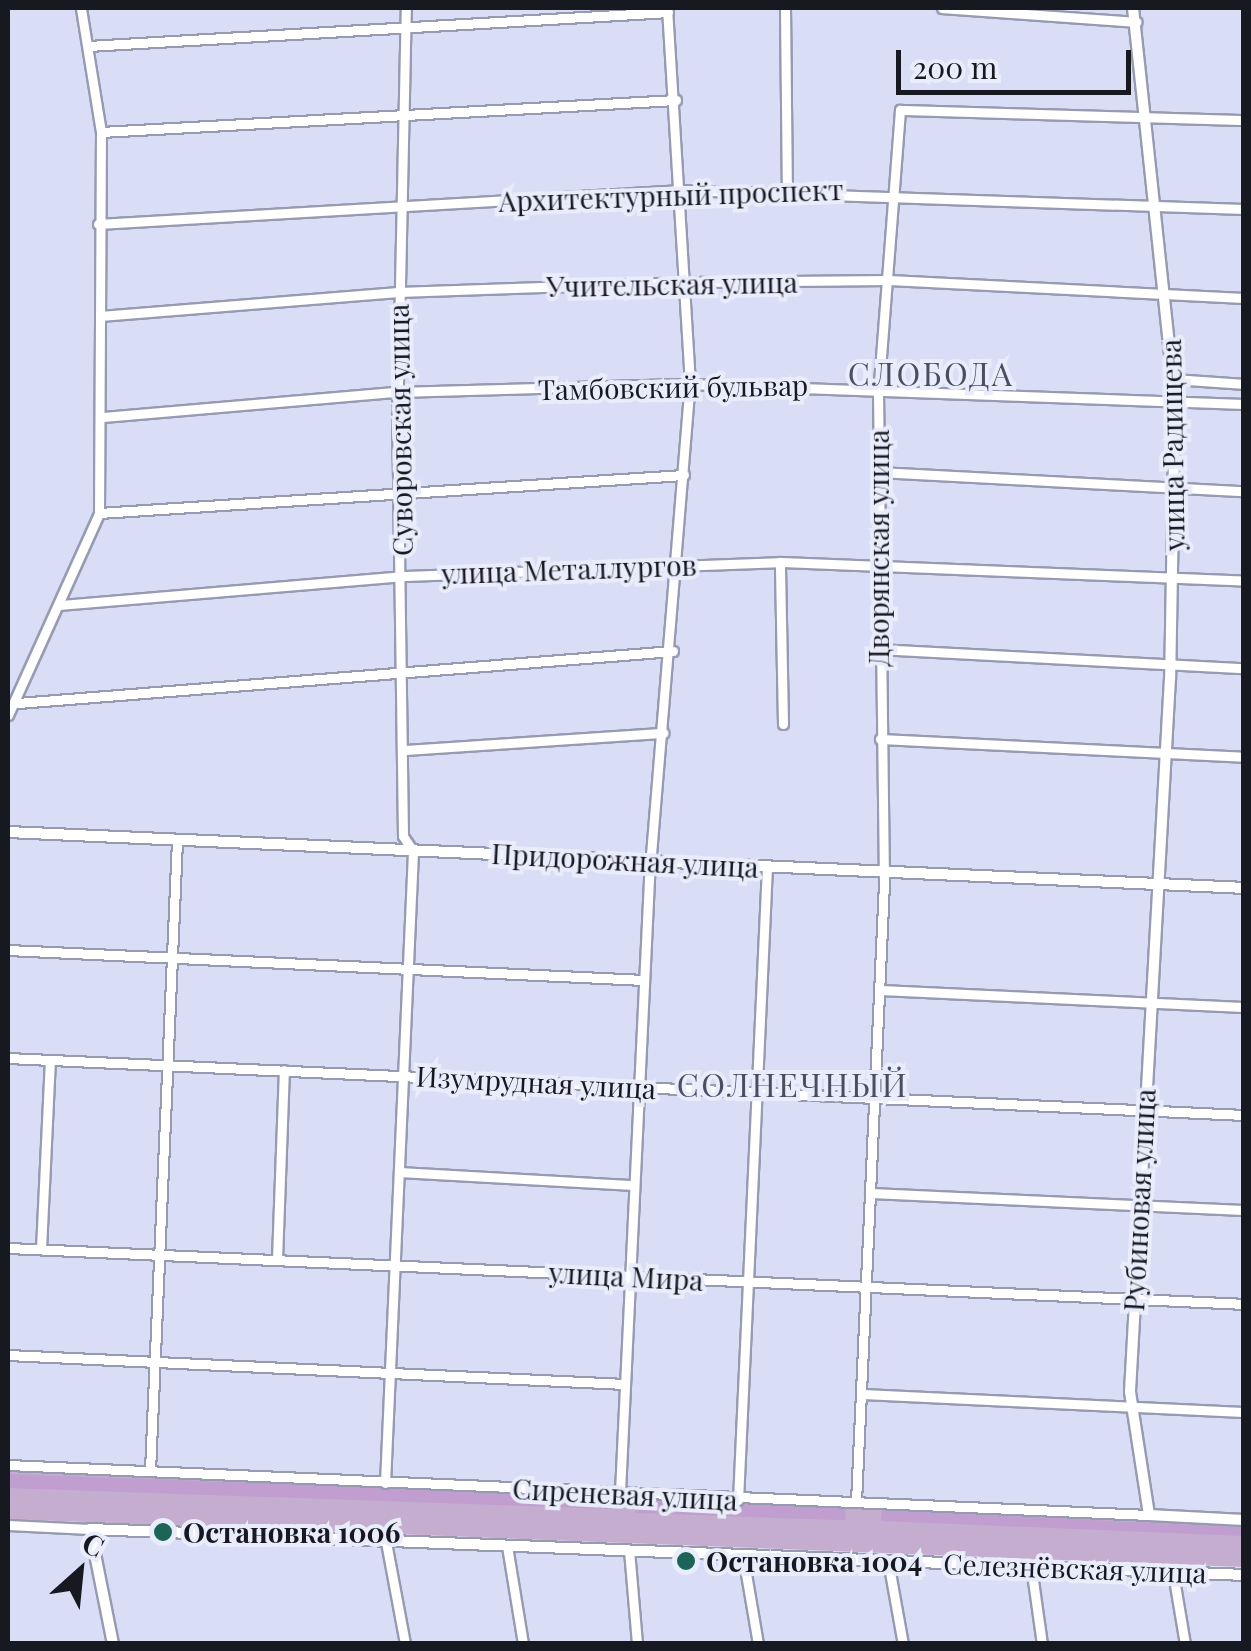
<!DOCTYPE html>
<html>
<head>
<meta charset="utf-8">
<style>
  body { margin:0 }
  #map { position:relative; width:1251px; height:1651px; overflow:hidden; background:#d9def6; font-family:"Playfair Display",serif }
  div>[style] { position:absolute }
  .green>* { inset:0; background:#c4adcf }
  .forest>* { inset:0; background:#c09fd0; transform-origin:0 0 }
  .roads { filter:drop-shadow(2px 0 #969bb2) drop-shadow(-2px 0 #969bb2) drop-shadow(0 2px #969bb2) drop-shadow(0 -2px #969bb2) }
  .minor>* { height:9px; margin:-4.5px; padding:0 4.5px; transform-origin:4.5px; border-radius:4.5px; background:#fff }
  .tertiary>* { height:10px; margin:-5px; padding:0 5px; transform-origin:5px; border-radius:5px; background:#fff }
  .dots>* { width:28px; height:28px; translate:-50% -50%; box-sizing:border-box; border:5px solid #e9ecfb; border-radius:50% }
  span { translate:-50% -50%; white-space:nowrap; text-align:center; line-height:1.15; -webkit-text-stroke:8px #e9ecfb; paint-order:stroke }
  .street-label { font-size:28px; color:#171921 }
  .poi-label { font-size:28px; color:#171921; font-weight:700 }
  .left { translate:0 -50%; text-align:left }
  .quarter-label { font-size:32px; color:#4a4e62; letter-spacing:2.5px }
  .frame { position:absolute; inset:0; border:10px solid #171921; pointer-events:none }
  .north { position:absolute; left:30px; top:1521px; width:100px; height:100px; -webkit-text-stroke:8px #e9ecfb; paint-order:stroke; rotate:27deg; font-size:28px; font-weight:700; line-height:40px; text-align:center; color:#171921 }
  .north::after { content:''; display:block; margin:auto; width:35px; height:45px; background:#171921; clip-path:polygon(50% 0,100% 100%,50% 72%,0 100%) }
  .scale { position:absolute; left:896px; top:50px; width:235px; height:45px; box-sizing:border-box; border:5px solid #171921; border-top:0; padding-left:12px; font-size:30px; line-height:35px; white-space:nowrap; color:#171921; -webkit-text-stroke:8px #e9ecfb; paint-order:stroke }
</style>
</head>
<body>
<div id="map">
  <div class="green">
    <div style="clip-path:polygon(8px 1469px,1243px 1526px,1244px 1567px,8px 1519px)"></div>
  </div>
  <div class="forest">
    <div style="left:8px;top:1474px;width:605px;height:14px;rotate:2deg"></div>
    <div style="left:636px;top:1500px;width:210px;height:13px;rotate:2deg"></div>
    <div style="clip-path:polygon(882px 1510px,1243px 1527px,1243px 1536px,881px 1521px)"></div>
  </div>
  <div class="roads">
    <div class="minor">
      <div style="left:785px;top:8px;width:181px;rotate:89.4deg"></div>
      <div style="left:942px;top:8px;width:195px;rotate:4.1deg"></div>
      <div style="left:88px;top:46px;width:581px;rotate:-3.35deg"></div>
      <div style="left:101px;top:132px;width:576px;rotate:-3.19deg"></div>
      <div style="left:98px;top:224px;width:585px;rotate:-3.33deg"></div>
      <div style="left:682px;top:190px;width:562px;rotate:1.94deg"></div>
      <div style="left:100px;top:316px;width:299px;rotate:-4.6deg"></div>
      <div style="left:398px;top:292px;width:290px;rotate:-2deg"></div>
      <div style="left:688px;top:282px;width:201px;rotate:-0.6deg"></div>
      <div style="left:889px;top:280px;width:355px;rotate:2.9deg"></div>
      <div style="left:1174px;top:379px;width:70px;rotate:4.1deg"></div>
      <div style="left:103px;top:417px;width:295px;rotate:-4.9deg"></div>
      <div style="left:397px;top:392px;width:293px;rotate:-1.6deg"></div>
      <div style="left:690px;top:384px;width:554px;rotate:2.07deg"></div>
      <div style="left:878px;top:472px;width:366px;rotate:3deg"></div>
      <div style="left:99px;top:513px;width:586px;rotate:-3.72deg"></div>
      <div style="left:60px;top:605px;width:344px;rotate:-4.8deg"></div>
      <div style="left:403px;top:576px;width:377px;rotate:-2.1deg"></div>
      <div style="left:877px;top:649px;width:367px;rotate:3deg"></div>
      <div style="left:18px;top:703px;width:657px;rotate:-4.54deg"></div>
      <div style="left:8px;top:715px;width:222px;rotate:-65.7deg"></div>
      <div style="left:99px;top:513px;width:381px;rotate:-89.7deg"></div>
      <div style="left:101px;top:132px;width:126px;rotate:-99.2deg"></div>
      <div style="left:783px;top:724px;width:162px;rotate:-91.1deg"></div>
      <div style="left:780px;top:562px;width:464px;rotate:2.3deg"></div>
      <div style="left:880px;top:739px;width:364px;rotate:2.8deg"></div>
      <div style="left:406px;top:750px;width:258px;rotate:-3.8deg"></div>
      <div style="left:8px;top:950px;width:637px;rotate:2.7deg"></div>
      <div style="left:880px;top:990px;width:364px;rotate:2.7deg"></div>
      <div style="left:8px;top:1058px;width:1237px;rotate:2.64deg"></div>
      <div style="left:399px;top:1172px;width:235px;rotate:3.2deg"></div>
      <div style="left:870px;top:1193px;width:374px;rotate:2.6deg"></div>
      <div style="left:8px;top:1248px;width:1237px;rotate:2.59deg"></div>
      <div style="left:41px;top:1249px;width:189px;rotate:-87.3deg"></div>
      <div style="left:277px;top:1259px;width:189px;rotate:-87.9deg"></div>
      <div style="left:8px;top:1355px;width:618px;rotate:2.69deg"></div>
      <div style="left:862px;top:1394px;width:382px;rotate:2.7deg"></div>
      <div style="left:8px;top:1465px;width:1142px;rotate:2.51deg"></div>
      <div style="left:150px;top:1471px;width:632px;rotate:-87.55deg"></div>
      <div style="left:385px;top:1483px;width:633px;rotate:-87.46deg"></div>
      <div style="left:413px;top:851px;width:18px;rotate:-124deg"></div>
      <div style="left:403px;top:836px;width:407px;rotate:-90.8deg"></div>
      <div style="left:397px;top:429px;width:421px;rotate:-88.8deg"></div>
      <div style="left:620px;top:1492px;width:614px;rotate:-87.29deg"></div>
      <div style="left:649px;top:879px;width:497px;rotate:-85.3deg"></div>
      <div style="left:690px;top:384px;width:377px;rotate:-93.5deg"></div>
      <div style="left:738px;top:1500px;width:634px;rotate:-87.38deg"></div>
      <div style="left:856px;top:1502px;width:621px;rotate:-87.41deg"></div>
      <div style="left:884px;top:882px;width:486px;rotate:-90.7deg"></div>
      <div style="left:878px;top:396px;width:287px;rotate:-85.6deg"></div>
      <div style="left:900px;top:110px;width:344px;rotate:1.7deg"></div>
      <div style="left:8px;top:1525px;width:82px;rotate:2.8deg"></div>
      <div style="left:386px;top:1542px;width:104px;rotate:79.4deg"></div>
      <div style="left:507px;top:1546px;width:99px;rotate:80.7deg"></div>
      <div style="left:629px;top:1550px;width:94px;rotate:85.1deg"></div>
      <div style="left:743px;top:1556px;width:89px;rotate:80.3deg"></div>
      <div style="left:888px;top:1561px;width:84px;rotate:79.8deg"></div>
      <div style="left:1031px;top:1566px;width:79px;rotate:82deg"></div>
      <div style="left:1173px;top:1573px;width:72px;rotate:80.4deg"></div>
    </div>
    <div class="tertiary">
      <div style="left:1133px;top:8px;width:393px;rotate:83.9deg"></div>
      <div style="left:1175px;top:399px;width:279px;rotate:91deg"></div>
      <div style="left:1170px;top:678px;width:715px;rotate:93.21deg"></div>
      <div style="left:1130px;top:1392px;width:124px;rotate:81.2deg"></div>
      <div style="left:1149px;top:1515px;width:95px;rotate:3deg"></div>
      <div style="left:8px;top:832px;width:1237px;rotate:2.59deg"></div>
      <div style="left:113px;top:1644px;width:117px;rotate:-101.3deg"></div>
      <div style="left:90px;top:1529px;width:1155px;rotate:2.28deg"></div>
    </div>
  </div>
  <div class="dots">
    <div style="left:163px;top:1532px;background:#1c6358"></div>
    <div style="left:686px;top:1561px;background:#1c6358"></div>
  </div>
  <div class="street-label">
    <span style="left:671px;top:195px;rotate:-2deg">Архитектурный проспект</span>
    <span style="left:672px;top:284px;rotate:-1deg">Учительская улица</span>
    <span style="left:673px;top:387px;rotate:-1deg">Тамбовский бульвар</span>
    <span style="left:400px;top:430px;rotate:-91deg">Суворовская улица</span>
    <span style="left:1172px;top:445px;rotate:-91deg">улица Радищева</span>
    <span style="left:878px;top:548px;rotate:-90deg">Дворянская улица</span>
    <span style="left:569px;top:569px;rotate:-2deg">улица Металлургов</span>
    <span style="left:625px;top:860px;rotate:3deg">Придорожная улица</span>
    <span style="left:536px;top:1082px;rotate:3deg">Изумрудная улица</span>
    <span style="left:1139px;top:1200px;rotate:-87deg">Рубиновая улица</span>
    <span style="left:626px;top:1276px;rotate:3deg">улица Мира</span>
    <span style="left:625px;top:1494px;rotate:3deg">Сиреневая улица</span>
    <span style="left:1075px;top:1568px;rotate:2deg">Селезнёвская улица</span>
  </div>
  <div class="poi-label">
    <span class="left" style="left:183px;top:1532px">Остановка 1006</span>
    <span class="left" style="left:706px;top:1561px">Остановка 1004</span>
  </div>
  <div class="quarter-label">
    <span style="left:931px;top:373px">СЛОБОДА</span>
    <span style="left:793px;top:1084px">СОЛНЕЧНЫЙ</span>
  </div>
  <div class="frame"></div>
  <div class="north">С</div>
  <div class="scale">200 m</div>
</div>
</body>
</html>
